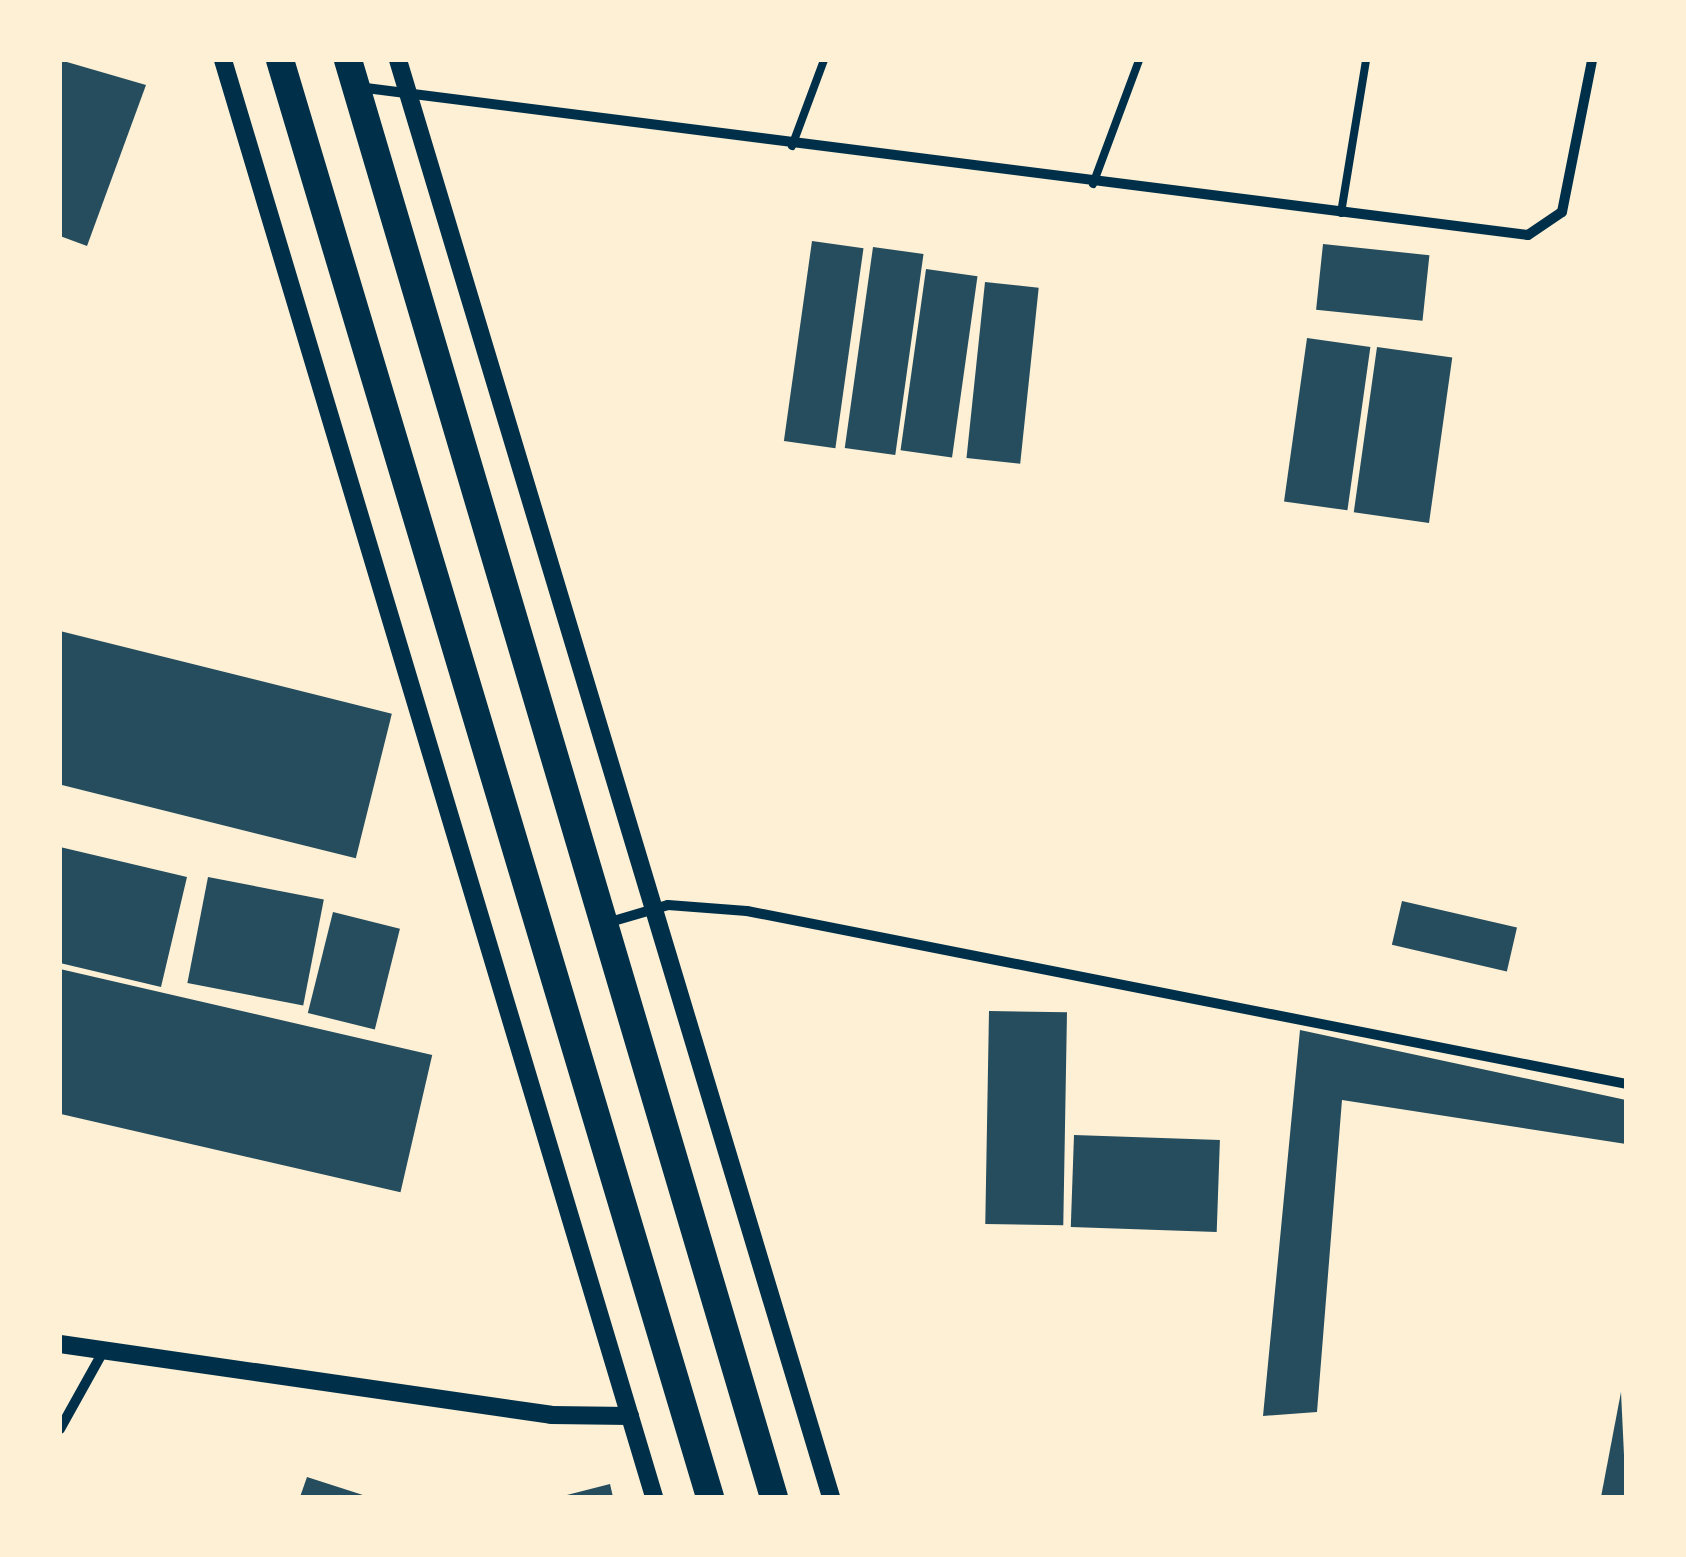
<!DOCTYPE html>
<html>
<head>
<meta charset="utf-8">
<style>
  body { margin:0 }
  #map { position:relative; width:1686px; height:1557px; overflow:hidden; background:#fdf0d5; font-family:Barlow,sans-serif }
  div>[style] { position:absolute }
  .building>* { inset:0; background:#264d5e; transform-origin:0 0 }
  .service>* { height:8px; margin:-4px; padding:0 4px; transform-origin:4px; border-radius:4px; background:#003049 }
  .minor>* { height:10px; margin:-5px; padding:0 5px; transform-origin:5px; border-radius:5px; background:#003049 }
  .tertiary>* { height:18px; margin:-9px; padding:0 9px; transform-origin:9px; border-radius:9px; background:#003049 }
  .trunk>* { height:28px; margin:-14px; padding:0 14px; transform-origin:14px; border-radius:14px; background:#003049 }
  span { translate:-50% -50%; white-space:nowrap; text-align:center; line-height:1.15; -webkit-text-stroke:9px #fdf0d5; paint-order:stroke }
  .frame { position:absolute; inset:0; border:62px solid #fdf0d5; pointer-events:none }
</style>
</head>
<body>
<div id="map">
  <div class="building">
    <div style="clip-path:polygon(60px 60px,146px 85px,87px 246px,60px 236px)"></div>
    <div style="left:812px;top:241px;width:52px;height:202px;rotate:8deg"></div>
    <div style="left:1323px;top:244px;width:107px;height:66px;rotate:6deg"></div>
    <div style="left:873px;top:247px;width:51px;height:203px;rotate:8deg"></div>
    <div style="left:926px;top:269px;width:52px;height:183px;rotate:8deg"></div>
    <div style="left:985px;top:282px;width:54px;height:177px;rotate:6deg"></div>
    <div style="left:1307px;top:338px;width:64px;height:165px;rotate:8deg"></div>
    <div style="left:1377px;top:347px;width:76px;height:167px;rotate:8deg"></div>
    <div style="left:60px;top:631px;width:342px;height:149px;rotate:14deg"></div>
    <div style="clip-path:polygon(60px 847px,187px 877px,161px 987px,60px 963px)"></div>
    <div style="left:208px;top:877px;width:118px;height:108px;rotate:11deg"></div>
    <div style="left:1402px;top:901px;width:118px;height:45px;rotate:13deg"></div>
    <div style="left:333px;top:912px;width:69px;height:104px;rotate:14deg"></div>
    <div style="left:60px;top:969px;width:382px;height:141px;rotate:13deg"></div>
    <div style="left:989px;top:1011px;width:78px;height:213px;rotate:1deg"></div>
    <div style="clip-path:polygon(1300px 1030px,1626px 1100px,1626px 1144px,1342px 1100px,1317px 1412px,1263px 1416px)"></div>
    <div style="left:1074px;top:1135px;width:146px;height:92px;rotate:2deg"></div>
    <div style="clip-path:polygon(1621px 1392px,1626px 1497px,1601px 1497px)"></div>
    <div style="clip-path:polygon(307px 1477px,366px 1496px,366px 1497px,300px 1497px)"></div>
    <div style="clip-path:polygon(610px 1484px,613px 1497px,563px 1497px,563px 1496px)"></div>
  </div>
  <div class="service">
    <div style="left:792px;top:146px;width:92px;rotate:-69.6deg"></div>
    <div style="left:1093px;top:184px;width:132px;rotate:-69.6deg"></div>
    <div style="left:1341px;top:213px;width:155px;rotate:-80.7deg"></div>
  </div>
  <div class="minor">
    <div style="left:358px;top:87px;width:1179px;rotate:7.21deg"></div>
    <div style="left:1528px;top:235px;width:41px;rotate:-34.1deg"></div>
    <div style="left:1562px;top:212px;width:155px;rotate:-78.8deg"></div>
    <div style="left:610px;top:922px;width:60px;rotate:-16.3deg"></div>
    <div style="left:668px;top:905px;width:79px;rotate:4.3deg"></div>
    <div style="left:747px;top:911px;width:896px;rotate:11.13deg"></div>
    <div style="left:60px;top:1429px;width:90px;rotate:-60.9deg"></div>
  </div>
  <div class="tertiary">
    <div style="left:223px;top:60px;width:1500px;rotate:73.3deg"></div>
    <div style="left:398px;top:60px;width:1501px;rotate:73.23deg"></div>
    <div style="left:60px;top:1344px;width:496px;rotate:8.2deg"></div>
    <div style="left:551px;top:1415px;width:79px;rotate:0.7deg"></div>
  </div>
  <div class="trunk">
    <div style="left:280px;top:60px;width:1500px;rotate:73.34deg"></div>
    <div style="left:348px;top:60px;width:1499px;rotate:73.49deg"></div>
  </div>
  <div class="frame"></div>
</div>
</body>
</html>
